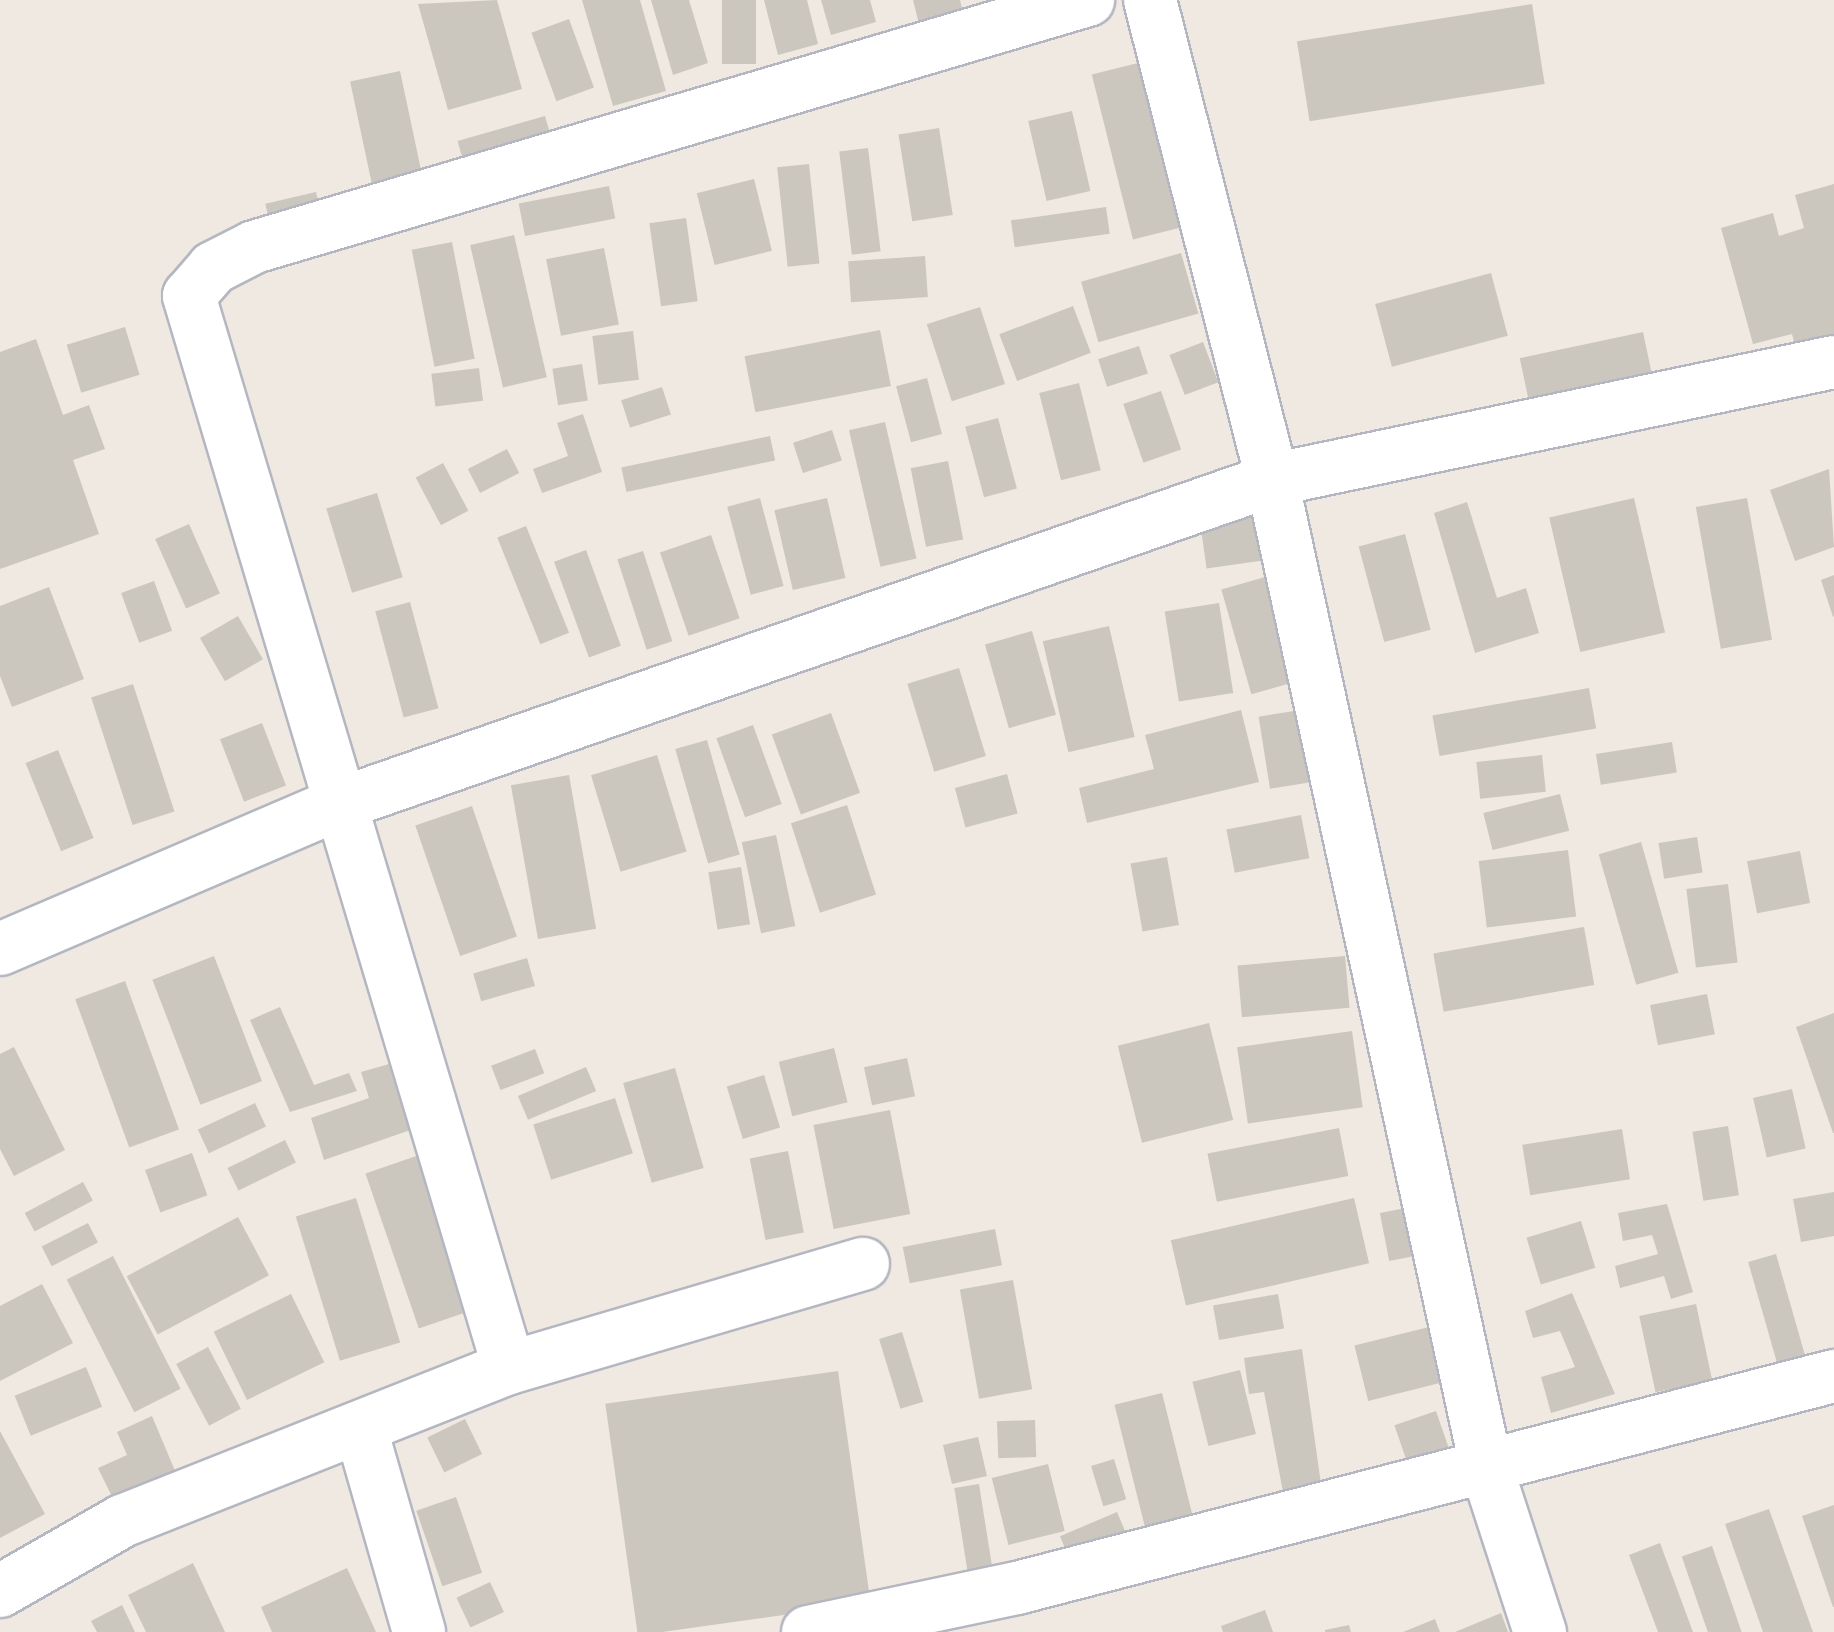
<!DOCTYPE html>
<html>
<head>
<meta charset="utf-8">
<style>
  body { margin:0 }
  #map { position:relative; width:1834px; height:1632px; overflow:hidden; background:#efe9e1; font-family:Ubuntu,sans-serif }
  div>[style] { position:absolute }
  .building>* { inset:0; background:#cbc7bf; transform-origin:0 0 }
  .roads { filter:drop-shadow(2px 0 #b4b7c1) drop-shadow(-2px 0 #b4b7c1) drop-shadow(0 2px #b4b7c1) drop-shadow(0 -2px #b4b7c1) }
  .street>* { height:52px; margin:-26px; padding:0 26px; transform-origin:26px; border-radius:26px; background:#fff }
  span { translate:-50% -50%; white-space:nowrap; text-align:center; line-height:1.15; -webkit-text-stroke:8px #fff; paint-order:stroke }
</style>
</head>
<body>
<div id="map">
  <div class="building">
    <div style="clip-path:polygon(497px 0,522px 89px,448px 110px,418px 4px)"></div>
    <div style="clip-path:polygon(582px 0,640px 0,666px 91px,613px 106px)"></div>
    <div style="clip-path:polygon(651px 0,689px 0,708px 63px,673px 75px)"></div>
    <div style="left:722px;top:0;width:34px;height:64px"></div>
    <div style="clip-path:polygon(764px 0,807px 0,818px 44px,778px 55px)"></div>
    <div style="clip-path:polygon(821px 0,870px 0,876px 22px,831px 35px)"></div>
    <div style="clip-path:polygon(913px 0,960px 0,963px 13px,919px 24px)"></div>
    <div style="left:1532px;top:4px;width:81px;height:238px;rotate:81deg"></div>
    <div style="left:569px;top:19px;width:73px;height:40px;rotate:70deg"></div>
    <div style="left:1150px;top:60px;width:170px;height:60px;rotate:76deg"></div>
    <div style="left:400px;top:71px;width:118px;height:51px;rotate:78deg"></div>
    <div style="left:1072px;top:111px;width:82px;height:45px;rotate:77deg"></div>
    <div style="left:545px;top:116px;width:33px;height:91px;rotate:74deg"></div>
    <div style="left:939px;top:128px;width:88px;height:41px;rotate:81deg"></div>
    <div style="left:868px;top:148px;width:104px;height:29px;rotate:83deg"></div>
    <div style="left:809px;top:164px;width:100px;height:32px;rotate:84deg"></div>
    <div style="left:754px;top:179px;width:74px;height:59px;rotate:76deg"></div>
    <div style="clip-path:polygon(1834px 184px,1834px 354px,1800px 364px,1792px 334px,1753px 344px,1721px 228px,1773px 213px,1779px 236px,1804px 228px,1795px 195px)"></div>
    <div style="left:609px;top:186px;width:33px;height:92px;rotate:79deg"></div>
    <div style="left:316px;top:192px;width:37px;height:52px;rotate:77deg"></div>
    <div style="left:1106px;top:207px;width:27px;height:96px;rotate:82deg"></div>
    <div style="left:686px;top:218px;width:84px;height:37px;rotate:82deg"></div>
    <div style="left:514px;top:235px;width:146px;height:45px;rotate:77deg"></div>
    <div style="left:452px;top:242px;width:119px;height:41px;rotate:79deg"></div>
    <div style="left:604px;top:248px;width:78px;height:59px;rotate:79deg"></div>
    <div style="left:1181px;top:253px;width:63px;height:104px;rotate:74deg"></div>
    <div style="left:925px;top:256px;width:41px;height:77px;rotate:86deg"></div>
    <div style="left:1491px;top:273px;width:65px;height:120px;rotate:75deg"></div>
    <div style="left:1073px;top:306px;width:50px;height:79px;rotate:69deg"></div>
    <div style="left:980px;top:307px;width:81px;height:56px;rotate:72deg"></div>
    <div style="left:125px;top:327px;width:50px;height:61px;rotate:73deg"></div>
    <div style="left:880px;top:330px;width:57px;height:138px;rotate:79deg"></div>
    <div style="left:633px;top:331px;width:49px;height:41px;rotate:83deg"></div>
    <div style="left:1643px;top:332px;width:67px;height:126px;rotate:78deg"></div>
    <div style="clip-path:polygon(36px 339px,63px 415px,89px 405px,105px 449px,73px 460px,99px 534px,0 569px,0 352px)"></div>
    <div style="left:1203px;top:342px;width:43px;height:36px;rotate:69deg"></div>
    <div style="left:1139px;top:346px;width:29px;height:43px;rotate:72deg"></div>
    <div style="left:582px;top:364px;width:37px;height:30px;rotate:81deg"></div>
    <div style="left:479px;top:368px;width:33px;height:48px;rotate:83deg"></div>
    <div style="left:927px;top:378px;width:58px;height:32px;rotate:75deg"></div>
    <div style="left:1079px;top:383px;width:90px;height:41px;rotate:76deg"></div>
    <div style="left:662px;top:387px;width:29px;height:43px;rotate:72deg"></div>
    <div style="left:1161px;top:391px;width:62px;height:40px;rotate:71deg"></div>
    <div style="clip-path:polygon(583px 414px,602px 472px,542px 493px,533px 469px,568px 456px,557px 423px)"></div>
    <div style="left:998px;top:418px;width:73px;height:34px;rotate:75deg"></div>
    <div style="left:885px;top:422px;width:140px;height:37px;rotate:77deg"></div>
    <div style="left:832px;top:430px;width:32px;height:41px;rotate:72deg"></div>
    <div style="left:770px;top:436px;width:25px;height:152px;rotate:78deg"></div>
    <div style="left:507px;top:449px;width:27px;height:44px;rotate:63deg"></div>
    <div style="left:948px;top:461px;width:80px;height:38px;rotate:79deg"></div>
    <div style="left:443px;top:463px;width:54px;height:31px;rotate:62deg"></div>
    <div style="clip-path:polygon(1829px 469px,1834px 547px,1795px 561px,1770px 490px)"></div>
    <div style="left:377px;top:493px;width:88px;height:53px;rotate:73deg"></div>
    <div style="left:760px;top:498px;width:91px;height:34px;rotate:75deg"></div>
    <div style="left:827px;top:498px;width:82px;height:54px;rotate:77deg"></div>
    <div style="left:1634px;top:498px;width:138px;height:87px;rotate:77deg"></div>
    <div style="left:1747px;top:498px;width:144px;height:52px;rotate:80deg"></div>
    <div style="clip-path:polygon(1467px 502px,1497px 598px,1526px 588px,1539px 633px,1475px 653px,1434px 513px)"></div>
    <div style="left:1263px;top:510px;width:50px;height:64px;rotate:82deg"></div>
    <div style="left:189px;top:524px;width:76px;height:37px;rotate:66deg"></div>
    <div style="left:526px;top:526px;width:115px;height:31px;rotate:68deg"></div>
    <div style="left:1405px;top:534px;width:99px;height:48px;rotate:75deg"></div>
    <div style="left:711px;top:535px;width:88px;height:54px;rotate:71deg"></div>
    <div style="left:586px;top:550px;width:102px;height:34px;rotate:70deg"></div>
    <div style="left:643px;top:551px;width:95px;height:27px;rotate:72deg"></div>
    <div style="left:1279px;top:573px;width:109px;height:60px;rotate:74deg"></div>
    <div style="clip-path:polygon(1834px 575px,1834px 616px,1833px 617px,1821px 580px)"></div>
    <div style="left:154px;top:581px;width:53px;height:35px;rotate:70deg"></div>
    <div style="clip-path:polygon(49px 587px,84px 679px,12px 707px,0 676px,0 606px)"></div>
    <div style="left:410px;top:602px;width:110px;height:36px;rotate:75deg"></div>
    <div style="left:1219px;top:603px;width:91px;height:55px;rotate:81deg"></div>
    <div style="left:238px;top:616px;width:50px;height:44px;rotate:60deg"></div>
    <div style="left:1109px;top:626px;width:114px;height:68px;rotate:77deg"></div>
    <div style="left:1032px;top:631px;width:87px;height:49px;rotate:74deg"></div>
    <div style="left:959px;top:668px;width:92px;height:54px;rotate:73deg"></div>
    <div style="left:133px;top:684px;width:134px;height:44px;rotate:72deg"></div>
    <div style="left:1589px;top:688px;width:41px;height:159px;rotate:80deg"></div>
    <div style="left:1307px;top:709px;width:73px;height:49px;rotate:81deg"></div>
    <div style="clip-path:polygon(1241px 710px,1259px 782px,1087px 823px,1079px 788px,1154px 769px,1145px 735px)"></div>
    <div style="left:831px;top:713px;width:85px;height:63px;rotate:70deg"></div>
    <div style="left:262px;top:723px;width:67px;height:45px;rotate:69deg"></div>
    <div style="left:753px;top:725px;width:84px;height:39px;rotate:70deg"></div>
    <div style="left:707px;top:740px;width:119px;height:33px;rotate:74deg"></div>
    <div style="left:1672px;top:742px;width:31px;height:77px;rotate:81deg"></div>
    <div style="left:58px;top:750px;width:95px;height:35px;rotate:68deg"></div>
    <div style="left:657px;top:755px;width:101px;height:69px;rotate:73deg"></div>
    <div style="left:1542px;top:755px;width:37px;height:66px;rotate:84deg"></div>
    <div style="left:1007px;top:774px;width:41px;height:54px;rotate:75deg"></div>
    <div style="left:569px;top:775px;width:156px;height:59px;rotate:80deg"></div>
    <div style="left:1560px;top:794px;width:38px;height:79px;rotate:76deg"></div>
    <div style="left:847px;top:805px;width:94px;height:59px;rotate:72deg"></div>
    <div style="left:472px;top:806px;width:138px;height:60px;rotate:71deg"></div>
    <div style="left:1301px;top:815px;width:44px;height:76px;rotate:79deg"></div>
    <div style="left:776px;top:835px;width:93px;height:35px;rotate:78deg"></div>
    <div style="left:1697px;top:837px;width:36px;height:39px;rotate:81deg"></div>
    <div style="left:1641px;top:842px;width:136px;height:44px;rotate:74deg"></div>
    <div style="left:1568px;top:850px;width:67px;height:90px;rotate:83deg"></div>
    <div style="left:1800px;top:851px;width:53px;height:54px;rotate:79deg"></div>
    <div style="left:1167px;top:857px;width:69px;height:37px;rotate:80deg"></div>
    <div style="left:741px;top:867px;width:58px;height:33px;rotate:81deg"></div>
    <div style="left:1728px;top:884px;width:79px;height:42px;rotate:83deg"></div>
    <div style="left:1584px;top:927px;width:59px;height:153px;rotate:80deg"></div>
    <div style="left:214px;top:956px;width:134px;height:66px;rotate:69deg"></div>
    <div style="left:1345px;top:956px;width:52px;height:108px;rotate:85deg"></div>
    <div style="left:527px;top:958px;width:29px;height:56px;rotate:74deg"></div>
    <div style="left:125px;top:981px;width:158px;height:53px;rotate:70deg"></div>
    <div style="left:1707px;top:994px;width:41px;height:58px;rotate:79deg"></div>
    <div style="clip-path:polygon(280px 1007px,314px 1085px,349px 1073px,357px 1091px,290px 1112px,250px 1020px)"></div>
    <div style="clip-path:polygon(1834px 1013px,1834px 1133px,1833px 1133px,1796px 1027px)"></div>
    <div style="left:1209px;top:1023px;width:100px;height:94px;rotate:76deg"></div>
    <div style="left:1352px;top:1031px;width:77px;height:116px;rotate:82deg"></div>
    <div style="clip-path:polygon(14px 1047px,65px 1150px,14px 1176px,0 1149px,0 1054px)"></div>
    <div style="left:834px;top:1048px;width:56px;height:57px;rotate:76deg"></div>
    <div style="left:535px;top:1049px;width:26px;height:47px;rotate:69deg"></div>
    <div style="left:907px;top:1058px;width:39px;height:44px;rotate:78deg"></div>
    <div style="clip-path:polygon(403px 1060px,422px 1126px,324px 1160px,311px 1118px,369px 1098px,361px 1072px)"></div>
    <div style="left:586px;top:1067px;width:26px;height:74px;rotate:67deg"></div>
    <div style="left:675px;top:1068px;width:104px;height:54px;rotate:74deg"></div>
    <div style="left:764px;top:1075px;width:55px;height:39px;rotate:73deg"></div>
    <div style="left:1792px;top:1089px;width:61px;height:40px;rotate:77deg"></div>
    <div style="left:615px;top:1098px;width:58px;height:86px;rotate:72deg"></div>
    <div style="left:255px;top:1103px;width:26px;height:63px;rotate:65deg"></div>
    <div style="left:890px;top:1110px;width:106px;height:78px;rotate:79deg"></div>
    <div style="left:1728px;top:1126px;width:70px;height:36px;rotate:81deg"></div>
    <div style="left:1339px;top:1128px;width:49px;height:134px;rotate:79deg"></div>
    <div style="left:1622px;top:1129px;width:51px;height:101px;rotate:81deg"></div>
    <div style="left:285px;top:1140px;width:25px;height:64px;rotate:64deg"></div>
    <div style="left:788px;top:1151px;width:83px;height:39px;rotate:79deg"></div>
    <div style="left:192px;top:1153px;width:45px;height:50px;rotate:70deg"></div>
    <div style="left:425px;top:1153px;width:164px;height:63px;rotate:71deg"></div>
    <div style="left:83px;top:1182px;width:21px;height:66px;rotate:62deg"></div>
    <div style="clip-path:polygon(1834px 1192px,1834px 1236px,1801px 1242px,1793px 1199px)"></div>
    <div style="left:356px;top:1198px;width:151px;height:63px;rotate:73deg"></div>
    <div style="left:1354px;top:1198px;width:67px;height:188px;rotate:77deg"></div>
    <div style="left:1426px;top:1204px;width:49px;height:47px;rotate:79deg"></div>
    <div style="clip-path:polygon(1667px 1204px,1693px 1292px,1671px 1299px,1664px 1276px,1620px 1288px,1615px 1266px,1658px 1254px,1652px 1235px,1623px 1241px,1618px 1213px)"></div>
    <div style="left:238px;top:1217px;width:66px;height:126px;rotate:62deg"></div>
    <div style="left:1581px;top:1221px;width:49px;height:57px;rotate:73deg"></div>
    <div style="left:88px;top:1223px;width:22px;height:52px;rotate:63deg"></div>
    <div style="left:995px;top:1229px;width:37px;height:94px;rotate:79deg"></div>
    <div style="left:1776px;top:1254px;width:112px;height:29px;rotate:74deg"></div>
    <div style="left:113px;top:1256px;width:149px;height:52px;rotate:63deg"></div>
    <div style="left:1013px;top:1280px;width:111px;height:54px;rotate:80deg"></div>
    <div style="clip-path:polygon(42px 1284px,73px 1343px,0 1381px,0 1306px)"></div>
    <div style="clip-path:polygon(1572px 1293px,1615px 1394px,1551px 1413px,1541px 1377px,1575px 1367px,1560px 1331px,1533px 1338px,1525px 1311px)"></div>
    <div style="left:291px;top:1294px;width:76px;height:86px;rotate:64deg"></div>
    <div style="left:1278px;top:1294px;width:35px;height:66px;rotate:80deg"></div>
    <div style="left:1696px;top:1304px;width:78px;height:58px;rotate:78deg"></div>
    <div style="left:1433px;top:1326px;width:57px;height:81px;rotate:76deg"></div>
    <div style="left:902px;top:1332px;width:73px;height:24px;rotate:73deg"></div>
    <div style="left:208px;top:1347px;width:70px;height:36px;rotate:62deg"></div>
    <div style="clip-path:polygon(1302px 1349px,1321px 1484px,1283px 1492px,1264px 1392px,1249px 1394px,1244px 1358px)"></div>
    <div style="left:86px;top:1367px;width:43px;height:77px;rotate:68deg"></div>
    <div style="left:1240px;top:1370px;width:66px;height:49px;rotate:76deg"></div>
    <div style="left:838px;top:1371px;width:234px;height:235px;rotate:82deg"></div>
    <div style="left:1162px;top:1393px;width:142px;height:49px;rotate:76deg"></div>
    <div style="left:1436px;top:1411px;width:59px;height:44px;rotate:71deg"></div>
    <div style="clip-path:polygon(152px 1416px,181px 1485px,121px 1515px,98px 1468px,127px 1455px,117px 1432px)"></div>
    <div style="left:465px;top:1419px;width:39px;height:42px;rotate:64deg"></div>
    <div style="left:1035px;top:1420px;width:37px;height:38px;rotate:88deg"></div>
    <div style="clip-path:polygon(0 1431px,45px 1514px,0 1538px)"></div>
    <div style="left:978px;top:1437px;width:40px;height:36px;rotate:77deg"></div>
    <div style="left:1114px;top:1459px;width:42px;height:24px;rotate:73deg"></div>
    <div style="left:1048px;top:1464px;width:69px;height:58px;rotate:76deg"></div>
    <div style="left:979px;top:1484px;width:86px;height:25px;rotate:81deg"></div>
    <div style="left:456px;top:1497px;width:80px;height:42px;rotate:71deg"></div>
    <div style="clip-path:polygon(1834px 1505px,1834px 1607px,1833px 1607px,1802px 1516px)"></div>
    <div style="clip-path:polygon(1769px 1509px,1813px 1632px,1763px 1632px,1725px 1524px)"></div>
    <div style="left:1117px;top:1512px;width:38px;height:62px;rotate:67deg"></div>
    <div style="clip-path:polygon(1660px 1543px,1693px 1632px,1658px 1632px,1629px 1555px)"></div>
    <div style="left:1712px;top:1546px;width:91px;height:32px;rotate:71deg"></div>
    <div style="clip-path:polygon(193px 1563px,225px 1632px,146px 1632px,128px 1595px)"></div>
    <div style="clip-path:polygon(347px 1568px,376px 1632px,272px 1632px,261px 1607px)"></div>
    <div style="left:490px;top:1582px;width:33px;height:37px;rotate:65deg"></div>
    <div style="clip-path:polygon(122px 1605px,135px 1632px,97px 1632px,91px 1621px)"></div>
    <div style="clip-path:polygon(1265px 1610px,1273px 1632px,1223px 1632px,1221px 1626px)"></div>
    <div style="clip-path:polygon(1501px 1613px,1508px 1632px,1455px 1632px)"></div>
    <div style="clip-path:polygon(1435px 1619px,1440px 1632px,1403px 1632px)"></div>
    <div style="clip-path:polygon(1349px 1625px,1351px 1632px,1325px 1632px,1325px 1630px)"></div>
  </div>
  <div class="roads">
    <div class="street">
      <div style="left:1150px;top:0;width:495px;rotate:75.7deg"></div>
      <div style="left:1272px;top:480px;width:1009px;rotate:77.75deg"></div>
      <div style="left:1486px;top:1466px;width:175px;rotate:72deg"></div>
      <div style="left:0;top:949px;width:363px;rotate:-23.2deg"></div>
      <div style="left:334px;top:806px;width:993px;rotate:-19.16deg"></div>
      <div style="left:1272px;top:480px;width:574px;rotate:-11.86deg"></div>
      <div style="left:509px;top:1368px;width:1119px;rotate:-106.62deg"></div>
      <div style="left:189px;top:296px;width:37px;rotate:-49deg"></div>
      <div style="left:213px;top:268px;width:46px;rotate:-27.1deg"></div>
      <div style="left:254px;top:247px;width:870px;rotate:-16.5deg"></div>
      <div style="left:362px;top:1433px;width:207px;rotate:74deg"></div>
      <div style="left:0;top:1591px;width:141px;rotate:-29.8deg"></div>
      <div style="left:122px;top:1521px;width:416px;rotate:-21.6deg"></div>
      <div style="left:509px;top:1368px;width:369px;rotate:-16.4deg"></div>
      <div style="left:808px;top:1632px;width:214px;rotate:-11.9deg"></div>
      <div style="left:1017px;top:1588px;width:844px;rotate:-14.55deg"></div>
    </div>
  </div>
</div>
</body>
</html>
